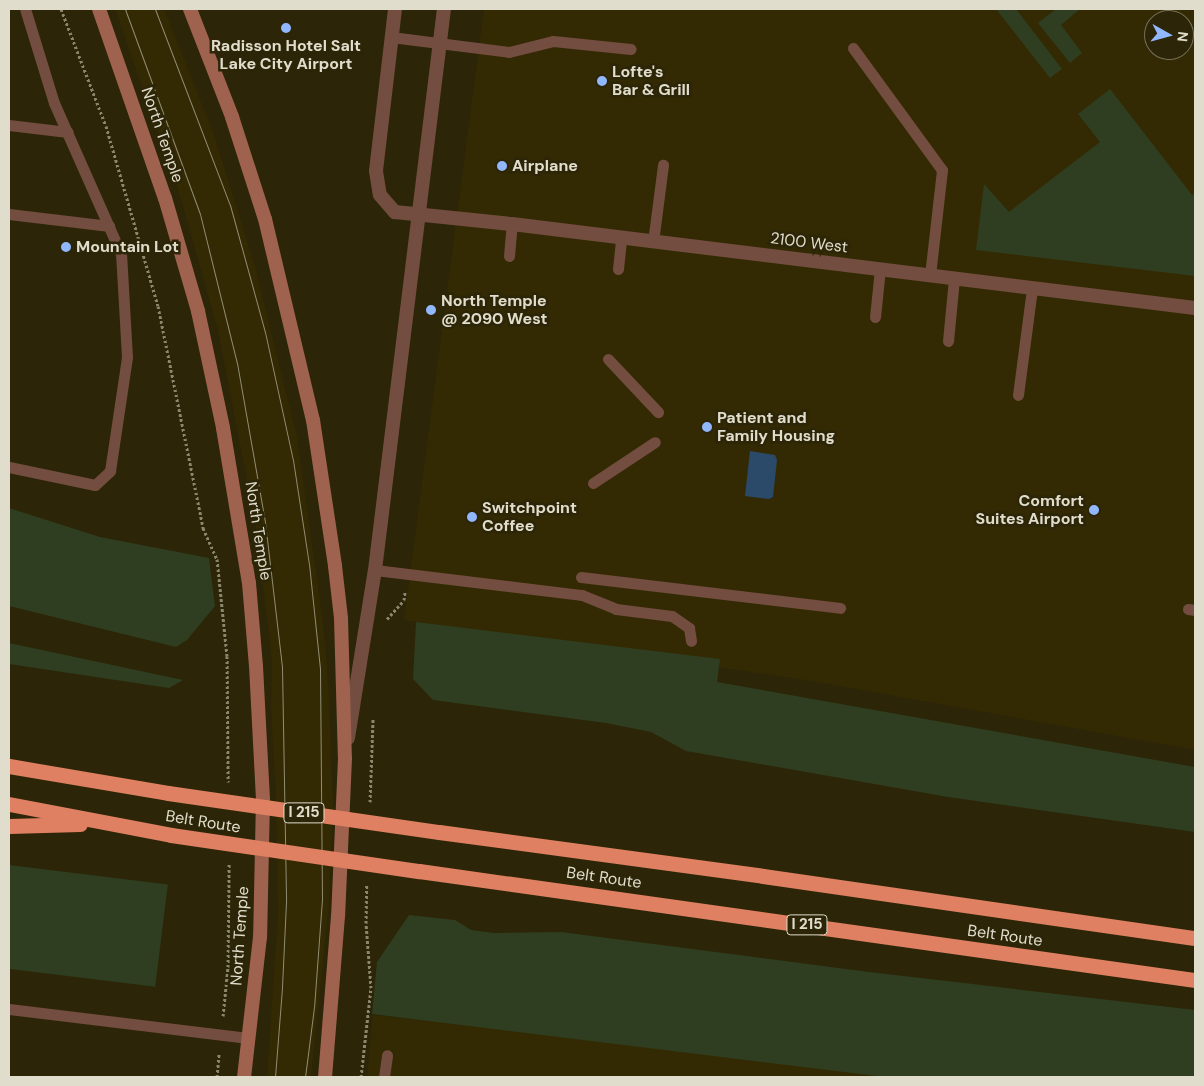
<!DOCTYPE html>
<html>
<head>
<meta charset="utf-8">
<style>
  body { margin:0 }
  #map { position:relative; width:1204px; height:1086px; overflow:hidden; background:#2c2507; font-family:"DM Sans",sans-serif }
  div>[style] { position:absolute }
  .built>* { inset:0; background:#332a03 }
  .green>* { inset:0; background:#2f3e20; transform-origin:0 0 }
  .water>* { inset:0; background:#2b4a6a }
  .path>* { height:3px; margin-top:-1.5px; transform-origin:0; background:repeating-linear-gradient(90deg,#8b866e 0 2.5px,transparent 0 5px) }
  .service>* { height:11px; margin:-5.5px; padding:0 5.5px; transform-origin:5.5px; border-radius:5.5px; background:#734d40 }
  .minor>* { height:14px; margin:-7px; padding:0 7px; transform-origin:7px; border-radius:7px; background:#734d40 }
  .tertiary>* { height:14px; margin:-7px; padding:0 7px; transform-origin:7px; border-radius:7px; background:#734d40 }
  .secondary>* { height:14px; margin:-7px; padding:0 7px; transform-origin:7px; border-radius:7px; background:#9f624e }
  .motorway>* { height:15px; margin:-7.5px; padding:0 7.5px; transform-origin:7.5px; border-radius:7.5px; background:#de8061 }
  .tram>* { height:1px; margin:-0.5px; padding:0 0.5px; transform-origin:0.5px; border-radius:0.5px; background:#928d76 }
  .motorway-bridge>* { height:15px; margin:-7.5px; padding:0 7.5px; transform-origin:7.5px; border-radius:7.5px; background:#de8061 }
  .dots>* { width:14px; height:14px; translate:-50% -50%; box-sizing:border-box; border:2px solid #2c2507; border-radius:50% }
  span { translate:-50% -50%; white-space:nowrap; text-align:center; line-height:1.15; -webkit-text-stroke:5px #2c2507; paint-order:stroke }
  .shield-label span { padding:1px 4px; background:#2c2507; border:1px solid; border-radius:4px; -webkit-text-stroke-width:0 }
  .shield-label { font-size:15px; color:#e1ddcc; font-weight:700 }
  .poi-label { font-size:16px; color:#e1ddcc; font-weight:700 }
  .left { translate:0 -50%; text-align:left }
  .right { translate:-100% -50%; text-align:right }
  .street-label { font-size:16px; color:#e1ddcc }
  .frame { position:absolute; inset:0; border:10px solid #e1ddcc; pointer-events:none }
  .north { position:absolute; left:1144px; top:10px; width:50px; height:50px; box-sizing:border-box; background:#2c2507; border:1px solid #746f56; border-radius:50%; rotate:97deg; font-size:14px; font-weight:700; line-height:20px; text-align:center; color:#e1ddcc }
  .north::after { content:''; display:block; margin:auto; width:18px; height:22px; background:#91b8fd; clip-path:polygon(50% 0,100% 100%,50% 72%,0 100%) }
</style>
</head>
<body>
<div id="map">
  <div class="built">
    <div style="clip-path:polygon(115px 9px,164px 9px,213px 132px,254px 263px,297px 437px,324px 630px,329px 696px,333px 803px,329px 904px,311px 1077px,267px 1077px,278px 913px,276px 794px,271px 710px,272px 660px,255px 520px,217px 327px,179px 192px)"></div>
    <div style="clip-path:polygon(evenodd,484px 9px,1195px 9px,1195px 750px,818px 682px,404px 620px,484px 9px,1154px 20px,1184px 20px,1184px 50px,1154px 50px,1154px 20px)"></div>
    <div style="clip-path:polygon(373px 1015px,969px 1077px,367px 1077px)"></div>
  </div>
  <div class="green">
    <div style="clip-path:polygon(996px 9px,1016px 9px,1062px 69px,1050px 78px)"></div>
    <div style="clip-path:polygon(1056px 9px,1080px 9px,1061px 25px,1082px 53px,1070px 63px,1038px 23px)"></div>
    <div style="clip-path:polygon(1110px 89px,1192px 195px,1195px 193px,1195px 276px,976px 250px,984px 184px,1009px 212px,1100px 142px,1078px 114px)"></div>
    <div style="clip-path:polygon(9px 508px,100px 537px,209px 558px,215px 606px,187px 640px,176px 647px,9px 606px)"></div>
    <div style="clip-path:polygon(416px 622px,720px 659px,717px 682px,1195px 767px,1195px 832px,948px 797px,686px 751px,651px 732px,606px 723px,433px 700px,413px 679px)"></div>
    <div style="clip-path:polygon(9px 643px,183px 680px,169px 688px,9px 664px)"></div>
    <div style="left:9px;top:865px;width:160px;height:103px;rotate:7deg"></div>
    <div style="clip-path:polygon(409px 915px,455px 920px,471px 930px,494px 933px,561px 932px,869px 972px,1195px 1010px,1195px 1077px,885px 1077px,372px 1014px,377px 962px)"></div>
  </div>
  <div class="water">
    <div style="clip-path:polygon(750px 451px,775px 455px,777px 460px,773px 497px,769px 499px,745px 496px)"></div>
  </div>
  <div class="path">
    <div style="left:61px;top:9px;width:125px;rotate:69deg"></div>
    <div style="left:106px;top:126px;width:187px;rotate:73.9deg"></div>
    <div style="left:158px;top:306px;width:227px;rotate:78.5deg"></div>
    <div style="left:203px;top:528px;width:34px;rotate:66deg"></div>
    <div style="left:217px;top:559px;width:98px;rotate:84.1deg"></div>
    <div style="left:227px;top:656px;width:126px;rotate:89.5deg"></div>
    <div style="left:387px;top:619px;width:25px;rotate:-48deg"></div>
    <div style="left:404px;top:600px;width:8px;rotate:-83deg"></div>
    <div style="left:370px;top:802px;width:83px;rotate:-87.9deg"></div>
    <div style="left:223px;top:1016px;width:49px;rotate:-84.2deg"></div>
    <div style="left:228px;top:967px;width:104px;rotate:-89.4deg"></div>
    <div style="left:217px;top:1077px;width:24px;rotate:-85deg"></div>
    <div style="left:361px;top:1077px;width:90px;rotate:-83.6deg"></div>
    <div style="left:371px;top:988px;width:65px;rotate:-94.4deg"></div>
    <div style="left:366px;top:923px;width:39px;rotate:-89deg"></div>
  </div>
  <div class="service">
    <div style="left:391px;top:37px;width:119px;rotate:7.2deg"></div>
    <div style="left:509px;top:52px;width:45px;rotate:-14deg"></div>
    <div style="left:553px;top:41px;width:78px;rotate:5.9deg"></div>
    <div style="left:853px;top:48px;width:151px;rotate:53.9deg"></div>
    <div style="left:942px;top:170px;width:106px;rotate:96.5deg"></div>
    <div style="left:9px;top:125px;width:59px;rotate:6.8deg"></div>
    <div style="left:9px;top:214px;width:101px;rotate:6.8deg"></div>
    <div style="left:653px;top:242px;width:78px;rotate:-82.6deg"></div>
    <div style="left:509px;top:256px;width:32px;rotate:-85deg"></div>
    <div style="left:618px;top:269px;width:31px;rotate:-84deg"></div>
    <div style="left:875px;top:317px;width:48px;rotate:-84.1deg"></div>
    <div style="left:948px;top:341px;width:62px;rotate:-84.5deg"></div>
    <div style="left:608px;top:359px;width:73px;rotate:46.7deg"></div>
    <div style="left:1018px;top:395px;width:108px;rotate:-82.5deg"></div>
    <div style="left:9px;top:467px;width:88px;rotate:11.8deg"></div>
    <div style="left:95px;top:485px;width:21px;rotate:-43deg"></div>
    <div style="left:110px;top:471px;width:115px;rotate:-81.5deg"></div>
    <div style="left:127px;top:357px;width:103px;rotate:-93.3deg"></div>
    <div style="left:121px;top:254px;width:165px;rotate:-113.9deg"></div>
    <div style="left:54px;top:103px;width:98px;rotate:-107.1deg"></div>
    <div style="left:593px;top:483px;width:74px;rotate:-33.5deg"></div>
    <div style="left:375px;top:570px;width:209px;rotate:6.9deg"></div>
    <div style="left:582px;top:595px;width:37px;rotate:22deg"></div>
    <div style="left:616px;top:609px;width:56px;rotate:7.1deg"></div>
    <div style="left:672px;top:616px;width:21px;rotate:35deg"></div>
    <div style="left:689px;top:628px;width:13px;rotate:81deg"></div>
    <div style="left:581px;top:577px;width:261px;rotate:6.8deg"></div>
    <div style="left:1188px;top:609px;width:7px;rotate:8deg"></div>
    <div style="left:9px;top:1009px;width:241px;rotate:6.9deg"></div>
    <div style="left:384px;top:1077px;width:22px;rotate:-82deg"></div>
  </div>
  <div class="minor">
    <div style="left:395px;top:9px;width:163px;rotate:96.7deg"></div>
    <div style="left:376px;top:171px;width:24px;rotate:81deg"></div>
    <div style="left:380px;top:195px;width:23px;rotate:49deg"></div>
    <div style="left:395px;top:212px;width:118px;rotate:5.9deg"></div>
    <div style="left:512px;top:224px;width:688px;rotate:7.01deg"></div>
  </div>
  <div class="tertiary">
    <div style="left:348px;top:738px;width:170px;rotate:-80.9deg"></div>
    <div style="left:375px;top:570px;width:565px;rotate:-82.99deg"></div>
  </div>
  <div class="secondary">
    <div style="left:99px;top:9px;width:200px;rotate:70.8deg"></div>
    <div style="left:165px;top:198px;width:118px;rotate:73.7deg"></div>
    <div style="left:198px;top:311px;width:120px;rotate:77.9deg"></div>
    <div style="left:223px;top:428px;width:157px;rotate:80.5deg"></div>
    <div style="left:249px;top:583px;width:83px;rotate:85.2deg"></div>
    <div style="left:256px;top:666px;width:133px;rotate:87deg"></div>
    <div style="left:263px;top:799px;width:138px;rotate:91.2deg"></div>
    <div style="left:260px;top:937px;width:141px;rotate:96.5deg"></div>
    <div style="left:190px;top:9px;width:116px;rotate:68.7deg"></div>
    <div style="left:232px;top:117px;width:107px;rotate:72.1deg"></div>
    <div style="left:265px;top:219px;width:207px;rotate:76.6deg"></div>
    <div style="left:313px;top:420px;width:148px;rotate:81.4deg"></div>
    <div style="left:335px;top:566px;width:52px;rotate:83.4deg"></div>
    <div style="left:341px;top:618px;width:140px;rotate:88.4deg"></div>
    <div style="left:345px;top:758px;width:158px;rotate:92.5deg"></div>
    <div style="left:338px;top:916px;width:162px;rotate:94.6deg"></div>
  </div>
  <div class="motorway">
    <div style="left:9px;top:766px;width:161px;rotate:9.6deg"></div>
    <div style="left:9px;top:804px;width:165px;rotate:10.8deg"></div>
    <div style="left:9px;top:826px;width:71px;rotate:-1.6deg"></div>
    <div style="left:439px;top:832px;width:327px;rotate:7.7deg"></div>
    <div style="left:763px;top:876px;width:436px;rotate:8.2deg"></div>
    <div style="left:419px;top:871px;width:784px;rotate:8deg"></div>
  </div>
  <div class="tram">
    <div style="left:125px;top:9px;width:218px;rotate:69.9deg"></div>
    <div style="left:200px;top:214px;width:154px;rotate:76.1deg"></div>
    <div style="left:237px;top:363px;width:161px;rotate:80deg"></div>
    <div style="left:265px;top:522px;width:146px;rotate:83.3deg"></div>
    <div style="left:282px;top:667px;width:235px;rotate:89deg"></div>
    <div style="left:286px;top:902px;width:86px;rotate:92.7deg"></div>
    <div style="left:282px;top:988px;width:89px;rotate:94.5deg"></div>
    <div style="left:155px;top:9px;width:210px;rotate:69.1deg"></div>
    <div style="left:230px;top:205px;width:132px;rotate:74.6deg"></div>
    <div style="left:265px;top:332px;width:131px;rotate:77.7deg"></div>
    <div style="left:293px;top:460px;width:105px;rotate:81.3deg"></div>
    <div style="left:309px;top:564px;width:106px;rotate:84deg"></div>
    <div style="left:320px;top:669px;width:230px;rotate:89.5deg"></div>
    <div style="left:322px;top:899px;width:108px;rotate:94.2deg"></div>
    <div style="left:314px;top:1007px;width:71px;rotate:97.3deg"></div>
  </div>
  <div class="motorway-bridge">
    <div style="left:168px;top:793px;width:274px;rotate:8.2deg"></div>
    <div style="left:171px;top:835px;width:251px;rotate:8.3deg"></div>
  </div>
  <div class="dots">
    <div style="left:286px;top:28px;background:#91b8fd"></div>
    <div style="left:602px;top:81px;background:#91b8fd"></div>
    <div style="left:502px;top:166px;background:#91b8fd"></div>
    <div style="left:66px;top:247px;background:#91b8fd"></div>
    <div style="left:431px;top:310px;background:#91b8fd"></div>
    <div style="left:707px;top:427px;background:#91b8fd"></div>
    <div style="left:1094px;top:510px;background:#91b8fd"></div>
    <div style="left:472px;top:517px;background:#91b8fd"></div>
  </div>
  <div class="shield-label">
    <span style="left:304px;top:813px">I 215</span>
    <span style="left:807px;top:925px">I 215</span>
  </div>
  <div class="poi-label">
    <span style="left:286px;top:55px">Radisson Hotel Salt<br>Lake City Airport</span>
    <span class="left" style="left:612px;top:81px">Lofte's<br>Bar &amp; Grill</span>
    <span class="left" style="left:512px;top:166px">Airplane</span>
    <span class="left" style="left:76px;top:247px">Mountain Lot</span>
    <span class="left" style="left:441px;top:310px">North Temple<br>@ 2090 West</span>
    <span class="left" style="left:717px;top:427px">Patient and<br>Family Housing</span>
    <span class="right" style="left:1084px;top:510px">Comfort<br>Suites Airport</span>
    <span class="left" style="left:482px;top:517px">Switchpoint<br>Coffee</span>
  </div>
  <div class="street-label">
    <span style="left:162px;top:135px;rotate:71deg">North Temple</span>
    <span style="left:809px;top:243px;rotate:7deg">2100 West</span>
    <span style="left:258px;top:531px;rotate:81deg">North Temple</span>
    <span style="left:203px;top:822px;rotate:9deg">Belt Route</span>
    <span style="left:604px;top:878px;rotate:8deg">Belt Route</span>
    <span style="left:240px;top:936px;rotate:-86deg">North Temple</span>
    <span style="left:1005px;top:936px;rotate:8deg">Belt Route</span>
  </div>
  <div class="frame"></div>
  <div class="north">N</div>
</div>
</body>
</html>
